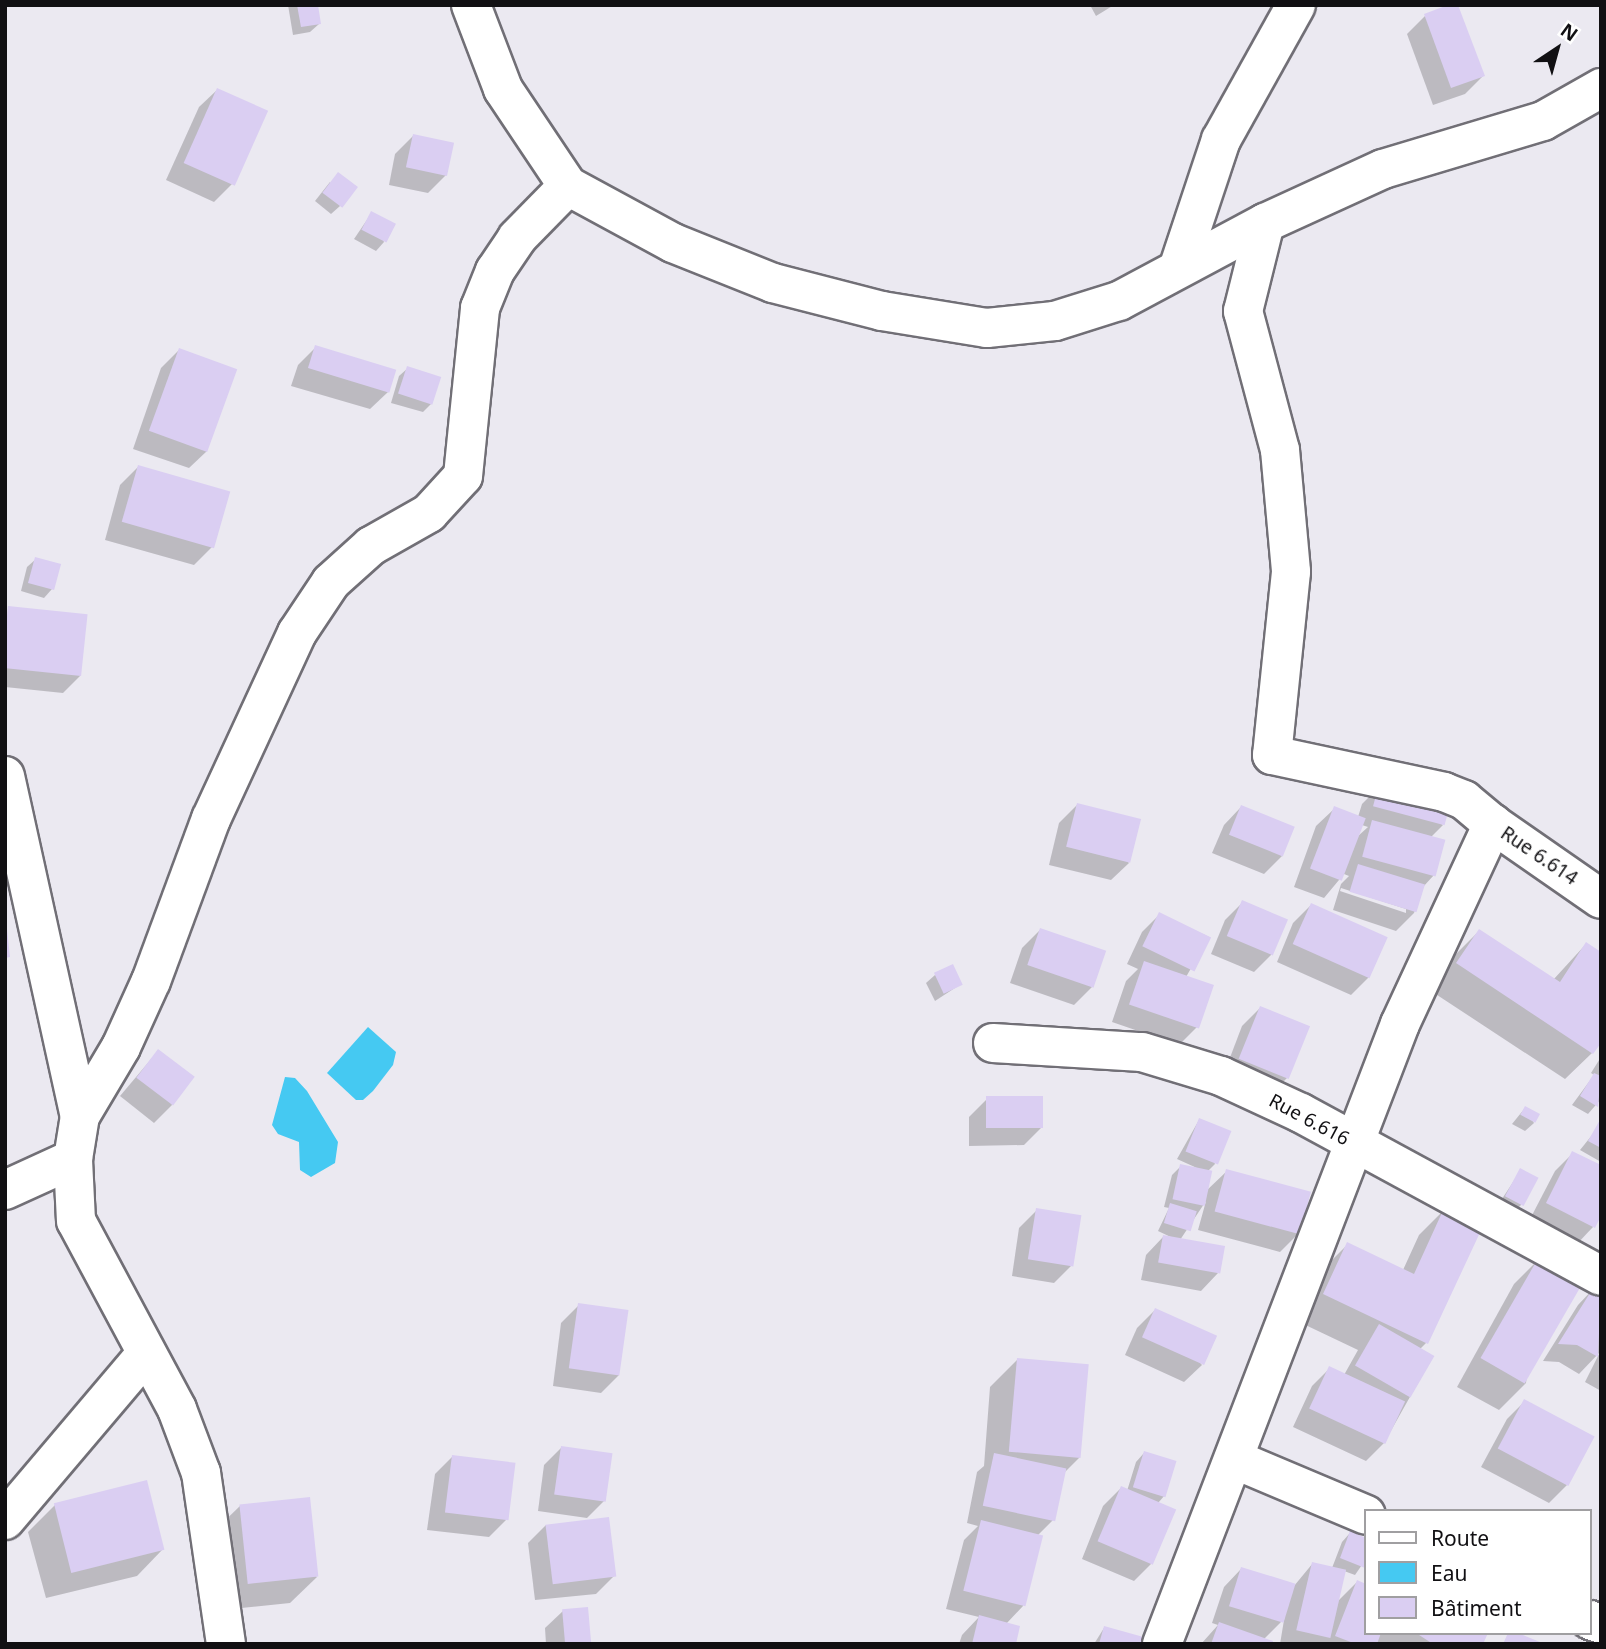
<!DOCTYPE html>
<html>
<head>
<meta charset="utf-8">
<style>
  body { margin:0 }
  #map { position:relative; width:1606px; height:1649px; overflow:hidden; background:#ebe9f1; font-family:"Noto Sans",sans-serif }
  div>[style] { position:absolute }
  .water>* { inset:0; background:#45c9f2 }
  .shadow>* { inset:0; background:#0003 }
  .building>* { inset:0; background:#dacef2; transform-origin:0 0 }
  .roads { filter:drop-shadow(2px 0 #716f76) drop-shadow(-2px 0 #716f76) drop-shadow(0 2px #716f76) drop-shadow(0 -2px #716f76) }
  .minor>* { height:38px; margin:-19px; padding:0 19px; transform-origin:19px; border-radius:19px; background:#fff }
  span { translate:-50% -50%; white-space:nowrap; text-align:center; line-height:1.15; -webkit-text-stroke:6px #fff; paint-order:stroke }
  .street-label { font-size:19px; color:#111013 }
  .frame { position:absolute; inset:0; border:7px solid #111013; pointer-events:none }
  .legend { position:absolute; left:1364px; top:1509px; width:228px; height:126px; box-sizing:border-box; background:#fff; border:2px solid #a09fa1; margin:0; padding:9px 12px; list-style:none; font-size:21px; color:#111013 }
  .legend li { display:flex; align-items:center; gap:14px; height:35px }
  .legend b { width:35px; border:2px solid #a09fa1 }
  .north { position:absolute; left:1522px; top:14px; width:70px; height:70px; -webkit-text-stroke:5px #fff; paint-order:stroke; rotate:36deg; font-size:19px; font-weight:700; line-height:28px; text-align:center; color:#111013 }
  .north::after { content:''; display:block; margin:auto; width:24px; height:32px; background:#111013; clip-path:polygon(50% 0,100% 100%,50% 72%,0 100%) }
</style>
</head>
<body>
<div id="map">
  <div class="water">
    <div style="clip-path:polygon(368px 1027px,396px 1052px,393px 1065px,373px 1091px,363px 1100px,356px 1100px,327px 1073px)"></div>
    <div style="clip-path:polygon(285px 1077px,295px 1078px,307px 1091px,338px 1142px,335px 1163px,311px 1177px,300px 1170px,299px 1142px,278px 1134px,272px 1125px)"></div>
  </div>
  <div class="shadow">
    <div style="clip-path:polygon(288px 5px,316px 5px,319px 24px,310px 32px,293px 35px)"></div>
    <div style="clip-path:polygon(1090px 5px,1114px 5px,1096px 16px)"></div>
    <div style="clip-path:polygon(1425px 16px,1483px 76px,1465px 94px,1433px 105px,1407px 34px)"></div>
    <div style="clip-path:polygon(217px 90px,266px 112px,232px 184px,214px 202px,166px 180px,199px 107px)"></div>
    <div style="clip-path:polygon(413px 136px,446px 175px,428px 193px,389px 185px,395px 154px)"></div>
    <div style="clip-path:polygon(330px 182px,340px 206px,331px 214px,315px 201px)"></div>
    <div style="clip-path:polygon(371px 214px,384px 242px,376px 251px,354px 239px)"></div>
    <div style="clip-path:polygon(316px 347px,388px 392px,370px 409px,291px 386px,298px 365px)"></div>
    <div style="clip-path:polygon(179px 350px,207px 451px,189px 468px,133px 449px,161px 368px)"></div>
    <div style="clip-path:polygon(408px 368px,431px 404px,423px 412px,391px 403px,399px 376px)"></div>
    <div style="clip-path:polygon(138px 467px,212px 547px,194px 565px,105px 540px,120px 485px)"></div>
    <div style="clip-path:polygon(36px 559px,52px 589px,44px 598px,21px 591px,27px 567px)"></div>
    <div style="clip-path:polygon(8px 608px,81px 675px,63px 693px,5px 687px)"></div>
    <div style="clip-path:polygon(evenodd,1380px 786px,1443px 825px,1430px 838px,1434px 875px,1423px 887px,1414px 913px,1396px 931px,1333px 910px,1341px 884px,1349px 876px,1344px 874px,1324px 898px,1294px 887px,1316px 826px,1334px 809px,1358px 817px,1362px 804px,1380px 786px,1362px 825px,1368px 827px,1357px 837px,1362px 825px,1380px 786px,1341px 888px,1406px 909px,1406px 913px,1340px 891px,1341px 888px)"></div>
    <div style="clip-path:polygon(1077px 805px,1129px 863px,1111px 880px,1049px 865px,1059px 823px)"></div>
    <div style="clip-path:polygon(1241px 807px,1282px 856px,1264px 874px,1212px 853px,1224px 825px)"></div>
    <div style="clip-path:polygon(1243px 902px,1286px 921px,1272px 954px,1254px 972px,1211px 954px,1225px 920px)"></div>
    <div style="clip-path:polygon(1311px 905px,1369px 977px,1351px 995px,1277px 962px,1293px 923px)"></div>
    <div style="clip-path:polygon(1160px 914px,1209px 937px,1186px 977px,1212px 986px,1197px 1027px,1179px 1045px,1112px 1022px,1126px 981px,1138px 969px,1127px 964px,1142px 932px)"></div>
    <div style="clip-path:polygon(1040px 930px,1092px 987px,1074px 1005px,1010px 983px,1022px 948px)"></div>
    <div style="clip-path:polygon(1479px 931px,1553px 980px,1586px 944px,1592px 1053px,1565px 1079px,1431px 991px,1452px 958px)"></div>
    <div style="clip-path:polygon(935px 975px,961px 984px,935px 1001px,926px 983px)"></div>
    <div style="clip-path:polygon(1260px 1008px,1288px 1077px,1270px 1095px,1223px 1076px,1242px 1026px)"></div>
    <div style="clip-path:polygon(158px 1051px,172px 1105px,154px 1123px,120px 1096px)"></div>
    <div style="clip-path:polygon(1601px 1057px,1601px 1099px,1588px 1114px,1572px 1105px,1594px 1075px,1591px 1073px)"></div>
    <div style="clip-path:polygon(987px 1099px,1041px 1128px,1024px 1145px,969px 1146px,969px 1117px)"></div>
    <div style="clip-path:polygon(1525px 1108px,1534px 1123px,1525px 1131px,1512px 1124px)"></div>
    <div style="clip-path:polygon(1199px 1120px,1215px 1164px,1207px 1172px,1205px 1192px,1227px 1171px,1298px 1234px,1280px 1252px,1198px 1230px,1206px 1201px,1180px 1240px,1218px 1273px,1201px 1291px,1141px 1280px,1146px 1255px,1163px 1237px,1175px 1239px,1158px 1231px,1169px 1208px,1164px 1207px,1172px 1175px,1181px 1166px,1197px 1168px,1177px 1159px)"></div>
    <div style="clip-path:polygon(1601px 1124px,1601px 1162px,1580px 1150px)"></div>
    <div style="clip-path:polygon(1573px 1153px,1593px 1227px,1576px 1245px,1529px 1221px,1555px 1171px)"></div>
    <div style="clip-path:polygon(1521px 1170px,1521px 1205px,1513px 1213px,1498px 1205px)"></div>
    <div style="clip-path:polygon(1446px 1208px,1426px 1343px,1420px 1349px,1433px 1356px,1384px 1443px,1366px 1461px,1293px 1427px,1312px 1386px,1330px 1368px,1344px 1375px,1358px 1350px,1297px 1321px,1321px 1271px,1348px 1244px,1403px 1270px,1419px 1235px)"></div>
    <div style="clip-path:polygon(1037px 1210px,1072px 1265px,1054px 1283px,1012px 1276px,1019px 1228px)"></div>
    <div style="clip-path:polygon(1541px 1257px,1526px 1383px,1499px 1410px,1457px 1387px,1514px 1284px)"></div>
    <div style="clip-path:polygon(1595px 1287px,1601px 1289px,1601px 1391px,1585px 1382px,1600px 1352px,1579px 1374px,1559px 1362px,1543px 1361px,1578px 1305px)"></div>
    <div style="clip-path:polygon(579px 1305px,619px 1375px,601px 1393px,553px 1386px,561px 1323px)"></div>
    <div style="clip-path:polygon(1155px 1310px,1202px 1365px,1184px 1382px,1125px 1355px,1137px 1328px)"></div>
    <div style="clip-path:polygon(1017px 1360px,1080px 1457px,1063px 1474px,1053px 1520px,1037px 1536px,1023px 1606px,1006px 1624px,1014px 1644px,959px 1644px,962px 1635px,979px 1617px,946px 1609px,964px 1540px,978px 1526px,967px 1523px,977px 1472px,984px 1466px,990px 1387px)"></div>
    <div style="clip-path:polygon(1524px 1402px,1567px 1485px,1549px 1503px,1481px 1467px,1507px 1419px)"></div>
    <div style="clip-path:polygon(562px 1447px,605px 1500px,587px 1518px,538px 1511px,544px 1465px)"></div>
    <div style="clip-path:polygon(1144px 1453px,1165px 1495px,1158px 1503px,1152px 1563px,1134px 1581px,1082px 1559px,1103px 1506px,1121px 1488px,1127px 1491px,1136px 1462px)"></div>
    <div style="clip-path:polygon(452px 1457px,507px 1519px,489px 1537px,427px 1530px,435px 1474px)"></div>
    <div style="clip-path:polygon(55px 1505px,163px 1549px,137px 1576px,46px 1598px,28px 1532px)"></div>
    <div style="clip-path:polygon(240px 1506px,317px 1577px,290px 1603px,222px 1610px,213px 1532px)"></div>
    <div style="clip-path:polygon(546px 1525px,614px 1576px,596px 1594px,535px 1600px,528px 1543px)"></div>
    <div style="clip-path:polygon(1350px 1533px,1366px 1539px,1366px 1559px,1355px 1575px,1344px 1571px,1336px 1603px,1357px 1582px,1366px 1585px,1366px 1633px,1486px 1633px,1481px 1644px,1280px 1644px,1287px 1602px,1281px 1622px,1263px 1640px,1270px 1644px,1201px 1644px,1218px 1625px,1212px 1623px,1224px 1587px,1241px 1569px,1294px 1586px,1313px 1563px,1332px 1568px,1342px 1542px)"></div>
    <div style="clip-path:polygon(563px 1611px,589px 1644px,546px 1644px,545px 1628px)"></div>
    <div style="clip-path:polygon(1104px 1628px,1144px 1644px,1094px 1644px)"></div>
  </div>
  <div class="building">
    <div style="clip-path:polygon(297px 5px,318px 5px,321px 24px,301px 27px)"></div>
    <div style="clip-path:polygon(1448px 5px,1458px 5px,1485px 76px,1451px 88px,1424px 14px)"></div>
    <div style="left:217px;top:88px;width:56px;height:82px;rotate:24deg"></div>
    <div style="left:413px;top:134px;width:42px;height:34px;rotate:12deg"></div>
    <div style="left:338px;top:172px;width:25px;height:26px;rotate:37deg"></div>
    <div style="left:371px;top:211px;width:28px;height:21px;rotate:27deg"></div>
    <div style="left:315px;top:345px;width:85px;height:24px;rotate:17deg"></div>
    <div style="left:179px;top:348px;width:62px;height:88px;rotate:20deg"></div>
    <div style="left:407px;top:366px;width:36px;height:29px;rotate:18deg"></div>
    <div style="left:138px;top:465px;width:96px;height:59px;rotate:16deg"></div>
    <div style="left:35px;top:557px;width:27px;height:27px;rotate:15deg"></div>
    <div style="left:8px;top:606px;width:80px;height:62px;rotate:6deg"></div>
    <div style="left:1379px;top:784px;width:74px;height:23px;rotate:15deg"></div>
    <div style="left:1077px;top:803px;width:66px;height:45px;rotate:14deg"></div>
    <div style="left:1241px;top:805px;width:58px;height:32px;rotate:22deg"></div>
    <div style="left:1334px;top:806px;width:34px;height:67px;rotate:21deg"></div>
    <div style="left:1372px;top:820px;width:76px;height:38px;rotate:15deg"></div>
    <div style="left:1358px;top:864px;width:70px;height:29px;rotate:17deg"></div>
    <div style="left:1242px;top:900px;width:50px;height:39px;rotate:23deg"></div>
    <div style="left:1311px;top:903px;width:84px;height:45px;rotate:24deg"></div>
    <div style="left:1159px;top:912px;width:58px;height:38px;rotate:26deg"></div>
    <div style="left:1040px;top:928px;width:70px;height:39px;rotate:19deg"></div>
    <div style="clip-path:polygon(7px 929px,10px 957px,5px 958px,5px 930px)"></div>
    <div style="clip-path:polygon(1479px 929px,1560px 982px,1586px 942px,1601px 952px,1601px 1043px,1593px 1054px,1456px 963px)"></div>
    <div style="left:1144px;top:961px;width:74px;height:46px;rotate:19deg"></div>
    <div style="left:953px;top:964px;width:23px;height:21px;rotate:65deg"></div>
    <div style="left:1260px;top:1006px;width:54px;height:57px;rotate:22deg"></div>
    <div style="left:158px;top:1049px;width:46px;height:36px;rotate:37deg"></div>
    <div style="clip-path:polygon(1594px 1073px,1601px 1076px,1598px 1107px,1580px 1096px)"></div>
    <div style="left:1043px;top:1096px;width:32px;height:57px;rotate:90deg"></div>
    <div style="left:1525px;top:1106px;width:17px;height:10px;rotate:28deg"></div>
    <div style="left:1199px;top:1118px;width:35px;height:36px;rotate:22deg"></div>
    <div style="clip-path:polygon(1601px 1118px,1601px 1148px,1588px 1141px)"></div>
    <div style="clip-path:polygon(1572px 1151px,1601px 1165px,1601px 1216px,1595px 1228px,1546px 1203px)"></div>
    <div style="left:1180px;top:1164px;width:33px;height:36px;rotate:12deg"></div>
    <div style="left:1520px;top:1168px;width:21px;height:32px;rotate:28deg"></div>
    <div style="left:1226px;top:1169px;width:88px;height:44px;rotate:15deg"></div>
    <div style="left:1170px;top:1203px;width:28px;height:21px;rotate:17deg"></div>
    <div style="clip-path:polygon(1445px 1206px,1484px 1224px,1428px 1344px,1323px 1294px,1347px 1242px,1414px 1274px)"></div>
    <div style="left:1036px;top:1208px;width:46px;height:52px;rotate:9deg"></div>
    <div style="left:1163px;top:1235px;width:63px;height:28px;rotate:10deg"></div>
    <div style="left:1540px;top:1255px;width:51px;height:119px;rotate:30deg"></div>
    <div style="clip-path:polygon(1595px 1285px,1601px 1287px,1598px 1357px,1577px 1345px,1558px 1344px)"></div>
    <div style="left:578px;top:1303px;width:51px;height:66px;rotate:8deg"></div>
    <div style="left:1155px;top:1308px;width:68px;height:32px;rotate:24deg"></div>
    <div style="left:1379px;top:1324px;width:64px;height:48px;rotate:30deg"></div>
    <div style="left:1017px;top:1358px;width:72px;height:94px;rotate:5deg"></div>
    <div style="left:1329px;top:1366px;width:84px;height:47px;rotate:25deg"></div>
    <div style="left:1524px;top:1399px;width:80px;height:56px;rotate:28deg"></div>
    <div style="left:561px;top:1446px;width:52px;height:49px;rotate:8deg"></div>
    <div style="left:1144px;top:1451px;width:34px;height:38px;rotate:17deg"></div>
    <div style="left:994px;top:1453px;width:74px;height:54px;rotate:12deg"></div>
    <div style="left:452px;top:1455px;width:64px;height:58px;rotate:7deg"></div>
    <div style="left:147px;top:1480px;width:72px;height:96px;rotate:76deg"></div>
    <div style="left:1121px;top:1486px;width:60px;height:60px;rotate:23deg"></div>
    <div style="left:310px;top:1497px;width:80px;height:71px;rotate:84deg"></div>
    <div style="left:609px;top:1517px;width:60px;height:64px;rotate:83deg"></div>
    <div style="left:981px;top:1520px;width:64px;height:73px;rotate:14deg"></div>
    <div style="clip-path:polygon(1350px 1531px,1366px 1538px,1365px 1568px,1340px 1558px)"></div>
    <div style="left:1312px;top:1562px;width:35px;height:70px;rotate:13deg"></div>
    <div style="left:1241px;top:1567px;width:57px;height:41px;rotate:17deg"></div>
    <div style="clip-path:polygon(1357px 1580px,1366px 1584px,1366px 1633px,1381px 1633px,1377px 1644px,1356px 1644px,1335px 1636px)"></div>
    <div style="left:588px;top:1607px;width:37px;height:26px;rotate:85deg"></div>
    <div style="clip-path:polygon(979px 1615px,1020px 1626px,1016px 1644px,972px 1644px)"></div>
    <div style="clip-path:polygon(1219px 1622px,1273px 1641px,1272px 1644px,1211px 1644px)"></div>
    <div style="clip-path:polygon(1104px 1626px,1147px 1638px,1146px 1644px,1099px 1644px)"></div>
    <div style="clip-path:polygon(1416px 1633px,1488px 1633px,1483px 1644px,1433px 1644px)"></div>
    <div style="clip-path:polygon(1508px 1633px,1518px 1633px,1545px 1644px,1503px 1644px)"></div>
  </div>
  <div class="roads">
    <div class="minor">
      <div style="left:471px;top:5px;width:90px;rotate:69.1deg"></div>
      <div style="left:503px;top:89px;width:117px;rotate:56.2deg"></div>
      <div style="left:568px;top:186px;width:119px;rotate:28.5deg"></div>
      <div style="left:673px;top:243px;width:108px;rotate:21.8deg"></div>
      <div style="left:773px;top:283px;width:113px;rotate:14.4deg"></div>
      <div style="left:882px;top:311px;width:106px;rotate:9.2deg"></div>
      <div style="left:987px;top:328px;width:68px;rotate:-5.9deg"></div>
      <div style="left:1055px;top:321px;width:67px;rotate:-17.4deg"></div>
      <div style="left:1119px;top:301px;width:166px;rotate:-28.1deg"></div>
      <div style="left:1265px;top:223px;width:130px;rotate:-24.6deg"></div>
      <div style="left:1383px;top:169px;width:167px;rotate:-16.7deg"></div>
      <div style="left:1543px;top:121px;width:67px;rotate:-29.6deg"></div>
      <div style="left:1265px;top:223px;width:91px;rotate:104deg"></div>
      <div style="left:1243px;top:311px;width:144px;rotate:75.1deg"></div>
      <div style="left:1280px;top:450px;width:122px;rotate:84.8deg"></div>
      <div style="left:1291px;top:572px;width:184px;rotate:95.9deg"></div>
      <div style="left:1272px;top:755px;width:176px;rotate:12.1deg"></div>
      <div style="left:1444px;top:792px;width:22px;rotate:22deg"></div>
      <div style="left:1464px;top:800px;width:38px;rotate:40deg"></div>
      <div style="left:1179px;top:266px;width:133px;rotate:-71.6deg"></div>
      <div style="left:1221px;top:140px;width:154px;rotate:-60.9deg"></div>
      <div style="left:5px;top:776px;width:348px;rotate:77.6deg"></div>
      <div style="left:993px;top:1043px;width:149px;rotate:3.5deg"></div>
      <div style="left:1142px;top:1052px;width:83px;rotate:16.9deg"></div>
      <div style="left:1221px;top:1076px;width:88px;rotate:24.8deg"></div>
      <div style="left:1301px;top:1113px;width:341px;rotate:28.5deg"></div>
      <div style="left:5px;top:1190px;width:75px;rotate:-24.5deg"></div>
      <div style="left:1236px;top:1460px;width:141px;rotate:22.9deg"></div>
      <div style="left:5px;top:1520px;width:216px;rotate:-49.7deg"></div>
      <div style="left:1590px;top:1620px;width:12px;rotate:20deg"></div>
      <div style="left:226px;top:1644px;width:173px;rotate:-98.3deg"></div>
      <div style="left:201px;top:1473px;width:68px;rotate:-110.6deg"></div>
      <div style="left:177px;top:1409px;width:213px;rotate:-118.2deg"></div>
      <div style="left:76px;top:1221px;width:62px;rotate:-92.8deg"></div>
      <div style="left:73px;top:1159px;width:44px;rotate:-80.8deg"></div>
      <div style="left:80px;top:1116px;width:80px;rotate:-59.3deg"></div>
      <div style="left:121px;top:1047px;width:72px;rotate:-65.6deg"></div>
      <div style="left:151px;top:981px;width:173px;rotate:-69.7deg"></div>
      <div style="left:211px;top:819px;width:205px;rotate:-65.2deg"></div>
      <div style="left:297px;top:633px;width:61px;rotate:-56.3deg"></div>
      <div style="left:331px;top:582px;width:54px;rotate:-42deg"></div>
      <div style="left:371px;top:546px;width:67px;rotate:-29.6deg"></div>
      <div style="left:429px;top:513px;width:50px;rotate:-47.4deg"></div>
      <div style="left:463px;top:476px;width:169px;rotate:-84.2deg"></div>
      <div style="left:480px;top:308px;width:40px;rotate:-68deg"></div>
      <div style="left:495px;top:271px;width:40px;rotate:-56deg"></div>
      <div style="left:517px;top:238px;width:73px;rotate:-45.6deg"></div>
      <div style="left:1162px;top:1644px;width:664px;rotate:-69deg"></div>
      <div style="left:1400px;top:1024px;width:221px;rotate:-65.1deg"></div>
      <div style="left:1493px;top:824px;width:131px;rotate:34.8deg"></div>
    </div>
  </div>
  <div class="street-label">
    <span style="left:1539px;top:856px;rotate:34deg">Rue 6.614</span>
    <span style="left:1309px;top:1120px;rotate:28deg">Rue 6.616</span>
  </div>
  <div class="frame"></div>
  <ul class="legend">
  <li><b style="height:9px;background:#fff"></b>Route</li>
  <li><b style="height:19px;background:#45c9f2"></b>Eau</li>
  <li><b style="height:19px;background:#dacef2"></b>Bâtiment</li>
  </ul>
  <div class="north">N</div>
</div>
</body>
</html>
